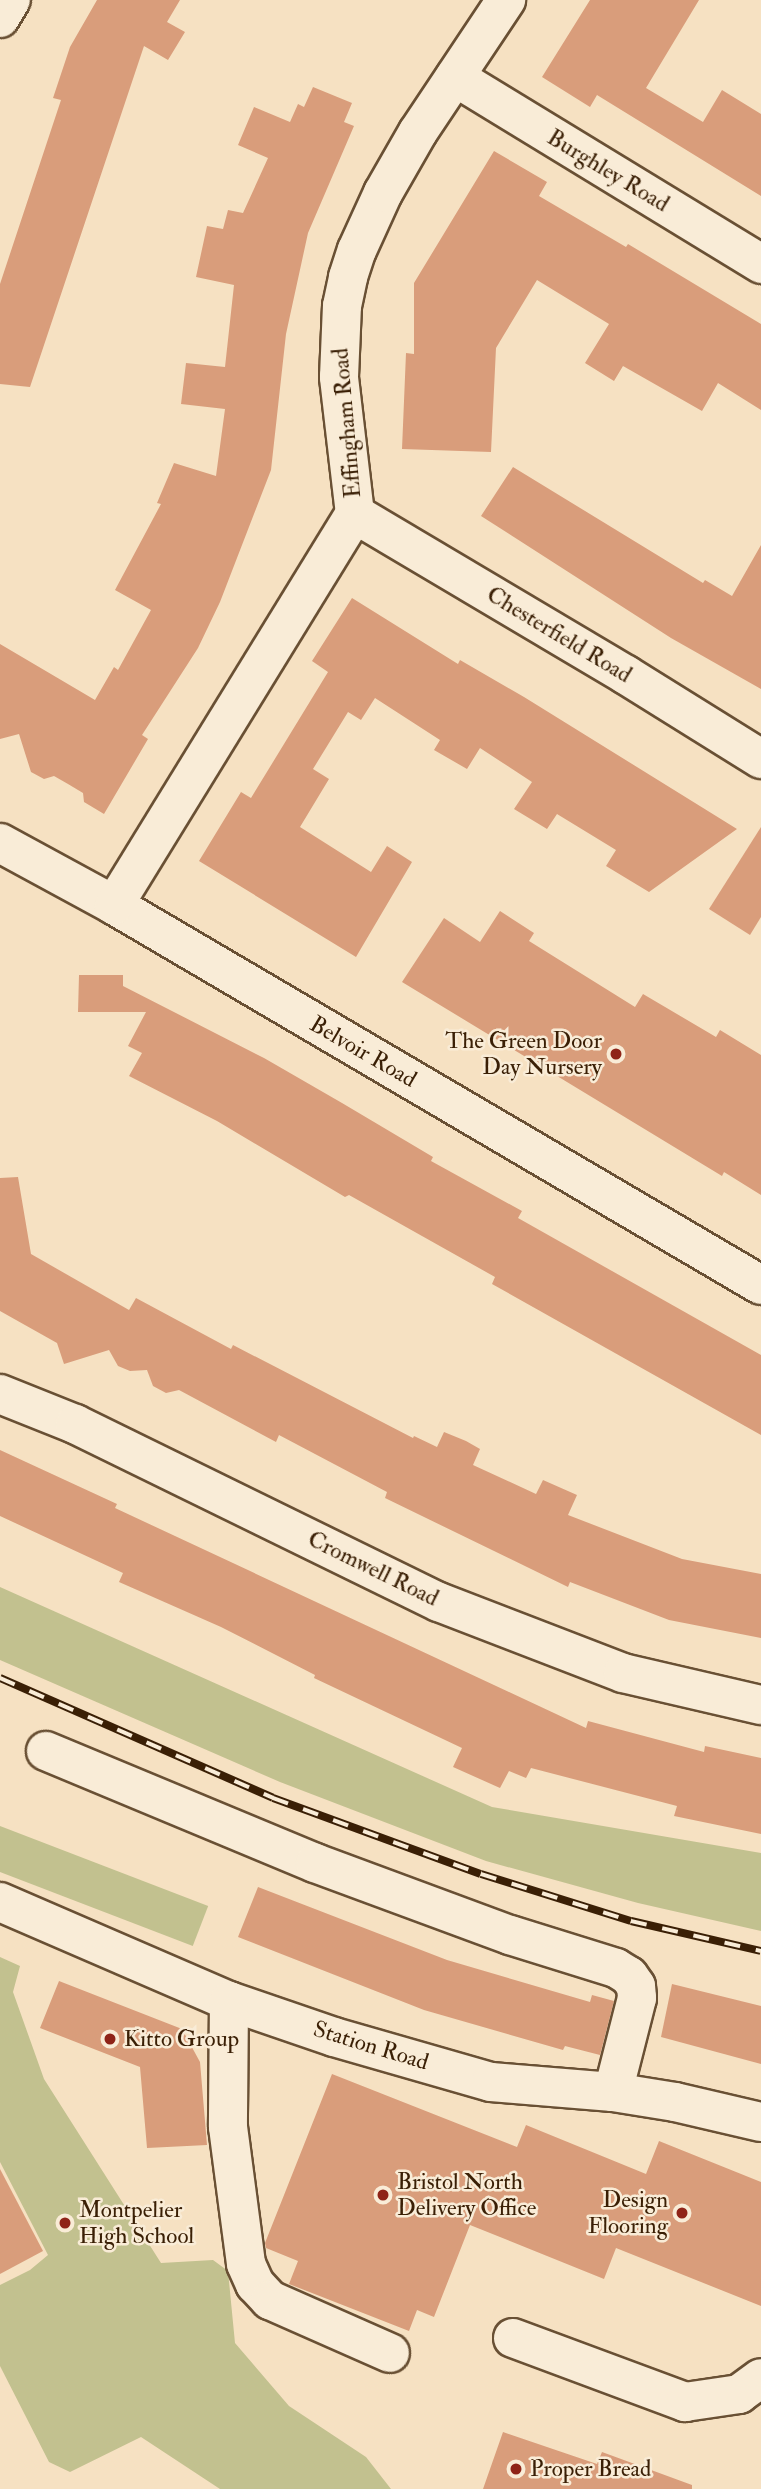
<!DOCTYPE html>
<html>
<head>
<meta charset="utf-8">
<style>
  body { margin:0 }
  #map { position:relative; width:761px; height:2489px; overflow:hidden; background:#f6e1c2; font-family:"IM FELL Double Pica",serif }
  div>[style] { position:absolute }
  .green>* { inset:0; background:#c2c18f; transform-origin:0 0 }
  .building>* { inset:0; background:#d99d7b }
  .roads { filter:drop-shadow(2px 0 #695034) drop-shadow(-2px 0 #695034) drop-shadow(0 2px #695034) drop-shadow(0 -2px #695034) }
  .minor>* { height:38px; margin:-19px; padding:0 19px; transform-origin:19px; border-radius:19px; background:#f9ecd7 }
  .rail>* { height:8px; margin-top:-4px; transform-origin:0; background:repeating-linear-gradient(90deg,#f9ecd7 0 16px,#3a1f05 0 32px); box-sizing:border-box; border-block:2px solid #3a1f05 }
  .dots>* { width:19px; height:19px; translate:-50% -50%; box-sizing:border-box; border:4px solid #f9ecd7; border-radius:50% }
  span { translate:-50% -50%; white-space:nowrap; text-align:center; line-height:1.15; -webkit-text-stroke:5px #f9ecd7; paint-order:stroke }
  .street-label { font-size:23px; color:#3a1f05 }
  .poi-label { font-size:23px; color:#3a1f05 }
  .right { translate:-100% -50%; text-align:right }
  .left { translate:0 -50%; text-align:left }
</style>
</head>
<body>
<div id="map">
  <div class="green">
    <div style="clip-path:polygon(0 1587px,492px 1807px,761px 1853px,761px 1931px,638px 1903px,486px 1861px,280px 1782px,0 1660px)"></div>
    <div style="left:0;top:1826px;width:223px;height:43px;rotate:21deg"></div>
    <div style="clip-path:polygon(0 1957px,20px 1966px,13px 1992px,44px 2079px,161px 2263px,213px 2260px,228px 2271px,235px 2343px,289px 2406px,366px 2457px,391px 2489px,220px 2489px,141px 2437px,70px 2472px,49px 2462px,0 2366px,0 2285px,30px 2270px,48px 2255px,0 2162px)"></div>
  </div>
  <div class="building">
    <div style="clip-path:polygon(97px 0,180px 0,167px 22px,185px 32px,168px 60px,144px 46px,30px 387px,0 384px,0 284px,61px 100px,53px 98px,70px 47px)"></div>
    <div style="clip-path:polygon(590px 0,699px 0,646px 88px,703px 122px,722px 90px,761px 114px,761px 196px,597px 95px,590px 107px,542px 77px)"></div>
    <div style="clip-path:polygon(313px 87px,352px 103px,344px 122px,354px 126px,308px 233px,286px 334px,271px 470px,220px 602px,198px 648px,142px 735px,148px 739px,104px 814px,84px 802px,83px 793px,68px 784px,54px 776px,44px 779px,31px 772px,19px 734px,0 739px,0 644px,95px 700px,114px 667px,118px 670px,151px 610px,115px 590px,161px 504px,157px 503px,174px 463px,216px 476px,225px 409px,181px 404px,186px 363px,225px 367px,234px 285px,196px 277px,207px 226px,223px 229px,228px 210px,243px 213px,268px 158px,238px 145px,254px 107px,290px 122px,298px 104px,304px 107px)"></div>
    <div style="clip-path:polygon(494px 151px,547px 182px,539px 196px,626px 247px,628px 244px,761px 324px,761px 410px,718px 383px,702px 411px,623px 366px,614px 381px,585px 363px,609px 324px,537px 280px,496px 348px,491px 452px,402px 449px,406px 353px,414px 354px,414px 283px)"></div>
    <div style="clip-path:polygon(513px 467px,703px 583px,705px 580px,732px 596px,761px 545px,761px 689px,671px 638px,481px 516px)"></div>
    <div style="clip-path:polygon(352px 598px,458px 664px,460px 660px,524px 697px,737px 829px,649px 892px,606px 866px,616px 850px,557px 814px,547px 829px,514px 809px,532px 782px,480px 748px,467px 769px,434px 750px,440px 740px,375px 698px,361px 720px,348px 712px,313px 769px,329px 779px,300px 827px,371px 872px,387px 846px,412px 862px,356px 957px,199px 861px,241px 792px,251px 798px,328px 672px,312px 661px)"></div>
    <div style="clip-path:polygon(761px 827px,761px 917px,750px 935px,709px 909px)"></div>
    <div style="clip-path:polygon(500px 911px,534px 933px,529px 941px,635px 1007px,643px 994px,716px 1037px,720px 1030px,761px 1055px,761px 1195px,724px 1172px,722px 1176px,402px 982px,444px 918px,480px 942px)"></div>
    <div style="clip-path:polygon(79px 975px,123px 975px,123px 986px,264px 1058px,342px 1103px,433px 1157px,431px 1161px,522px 1211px,518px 1218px,761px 1355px,761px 1435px,492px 1284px,495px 1277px,349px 1195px,345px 1197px,217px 1121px,129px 1076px,142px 1053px,128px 1046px,146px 1012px,78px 1012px)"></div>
    <div style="clip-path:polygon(18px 1177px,31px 1254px,129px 1310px,136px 1298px,231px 1349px,233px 1345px,413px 1438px,414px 1436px,437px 1447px,444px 1432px,466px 1441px,480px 1449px,473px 1465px,536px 1494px,543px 1480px,577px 1495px,568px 1515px,682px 1559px,761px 1574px,761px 1638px,669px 1620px,570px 1582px,568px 1587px,385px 1498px,387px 1492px,279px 1435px,276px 1442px,179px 1390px,166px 1393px,153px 1386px,147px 1370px,130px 1371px,118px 1366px,109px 1350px,64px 1364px,57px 1343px,0 1311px,0 1178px)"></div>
    <div style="clip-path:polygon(0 1450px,117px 1504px,115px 1508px,586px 1728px,588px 1721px,704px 1752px,705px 1746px,761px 1758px,761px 1834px,674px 1816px,677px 1806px,531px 1768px,526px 1778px,509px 1771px,500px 1788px,453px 1767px,462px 1748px,314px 1678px,315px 1675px,221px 1627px,119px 1582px,123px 1573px,0 1516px)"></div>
    <div style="clip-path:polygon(258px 1887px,447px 1960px,590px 2002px,592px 1995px,614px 2001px,600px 2055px,565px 2046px,563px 2050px,424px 2010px,238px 1937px)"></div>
    <div style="clip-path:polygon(59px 1981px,182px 2029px,200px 2062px,207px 2145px,147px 2148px,140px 2067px,40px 2028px)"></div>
    <div style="clip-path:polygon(672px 1984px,761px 2006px,761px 2064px,661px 2037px)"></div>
    <div style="clip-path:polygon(332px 2074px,517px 2147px,526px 2125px,646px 2174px,659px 2141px,761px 2182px,761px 2306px,616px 2248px,604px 2279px,470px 2225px,434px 2317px,417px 2310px,409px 2331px,289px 2284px,298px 2261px,266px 2248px,265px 2243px)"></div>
    <div style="clip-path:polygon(0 2169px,43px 2251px,0 2274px)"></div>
    <div style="clip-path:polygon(503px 2432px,597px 2464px,602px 2452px,692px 2485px,692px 2489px,483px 2489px)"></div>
  </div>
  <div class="roads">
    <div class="minor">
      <div style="left:0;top:18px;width:21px;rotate:-59deg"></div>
      <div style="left:455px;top:77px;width:359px;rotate:31.4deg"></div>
      <div style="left:355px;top:514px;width:315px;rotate:30.7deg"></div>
      <div style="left:626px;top:675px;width:159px;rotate:31.9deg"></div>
      <div style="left:0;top:843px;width:130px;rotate:28.5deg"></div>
      <div style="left:114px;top:905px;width:750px;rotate:30.43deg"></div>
      <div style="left:114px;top:905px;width:459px;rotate:-58.4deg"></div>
      <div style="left:355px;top:514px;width:138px;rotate:-96.7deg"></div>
      <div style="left:339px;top:377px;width:71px;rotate:-87.6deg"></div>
      <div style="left:342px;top:306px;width:30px;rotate:-78deg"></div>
      <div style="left:348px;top:277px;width:28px;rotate:-72deg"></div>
      <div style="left:357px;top:250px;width:63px;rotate:-65.5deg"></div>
      <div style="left:383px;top:193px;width:70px;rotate:-60.2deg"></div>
      <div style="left:418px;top:132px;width:159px;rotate:-56.3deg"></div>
      <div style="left:0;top:1394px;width:81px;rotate:21.8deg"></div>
      <div style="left:75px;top:1424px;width:405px;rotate:26.1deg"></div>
      <div style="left:439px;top:1602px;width:197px;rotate:21.1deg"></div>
      <div style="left:623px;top:1673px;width:142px;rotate:13.1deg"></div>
      <div style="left:46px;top:1751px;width:291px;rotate:22.6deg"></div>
      <div style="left:315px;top:1863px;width:208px;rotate:20.3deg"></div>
      <div style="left:510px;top:1935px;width:111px;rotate:17.3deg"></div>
      <div style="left:616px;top:1968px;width:15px;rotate:32deg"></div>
      <div style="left:629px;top:1976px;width:12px;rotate:55deg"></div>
      <div style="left:636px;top:1986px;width:12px;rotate:85deg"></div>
      <div style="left:637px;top:1998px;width:97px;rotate:104.3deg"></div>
      <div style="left:0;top:1902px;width:249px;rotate:23.4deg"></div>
      <div style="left:229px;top:2001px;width:111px;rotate:18.9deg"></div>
      <div style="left:334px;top:2037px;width:163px;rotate:16deg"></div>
      <div style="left:491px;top:2082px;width:122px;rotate:4.7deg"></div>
      <div style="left:613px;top:2092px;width:63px;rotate:9.2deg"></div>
      <div style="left:675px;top:2102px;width:88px;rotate:13.1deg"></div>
      <div style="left:229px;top:2001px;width:126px;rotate:90.5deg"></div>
      <div style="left:228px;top:2127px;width:138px;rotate:82.5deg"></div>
      <div style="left:246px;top:2264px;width:22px;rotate:66deg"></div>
      <div style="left:255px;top:2284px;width:22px;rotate:47deg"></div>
      <div style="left:270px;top:2300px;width:131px;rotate:23.8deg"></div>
      <div style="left:513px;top:2338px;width:184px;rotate:20.4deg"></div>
      <div style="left:685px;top:2402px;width:55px;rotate:-8.4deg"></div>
      <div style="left:739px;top:2394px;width:27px;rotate:-36deg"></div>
    </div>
  </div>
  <div class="rail">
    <div style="left:0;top:1678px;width:298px;rotate:23.7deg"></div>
    <div style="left:273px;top:1798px;width:221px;rotate:20.1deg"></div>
    <div style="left:481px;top:1874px;width:157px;rotate:17.4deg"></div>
    <div style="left:631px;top:1921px;width:133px;rotate:13deg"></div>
  </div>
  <div class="dots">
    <div style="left:616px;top:1054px;background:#8f2418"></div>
    <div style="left:110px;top:2039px;background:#8f2418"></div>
    <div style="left:383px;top:2195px;background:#8f2418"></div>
    <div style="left:682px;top:2213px;background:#8f2418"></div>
    <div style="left:65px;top:2223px;background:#8f2418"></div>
    <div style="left:516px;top:2469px;background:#8f2418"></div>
  </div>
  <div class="street-label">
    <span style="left:608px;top:171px;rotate:31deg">Burghley Road</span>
    <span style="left:347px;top:423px;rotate:-95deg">Effingham Road</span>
    <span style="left:559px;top:635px;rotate:31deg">Chesterfield Road</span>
    <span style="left:363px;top:1052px;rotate:30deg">Belvoir Road</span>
    <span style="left:373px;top:1569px;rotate:26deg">Cromwell Road</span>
    <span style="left:371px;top:2046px;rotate:17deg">Station Road</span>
  </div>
  <div class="poi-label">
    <span class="right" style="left:602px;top:1054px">The Green Door<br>Day Nursery</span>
    <span class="left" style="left:124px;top:2039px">Kitto Group</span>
    <span class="left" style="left:397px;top:2195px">Bristol North<br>Delivery Office</span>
    <span class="right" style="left:668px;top:2213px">Design<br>Flooring</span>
    <span class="left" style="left:79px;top:2223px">Montpelier<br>High School</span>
    <span class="left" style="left:530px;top:2469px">Proper Bread</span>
  </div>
</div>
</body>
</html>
